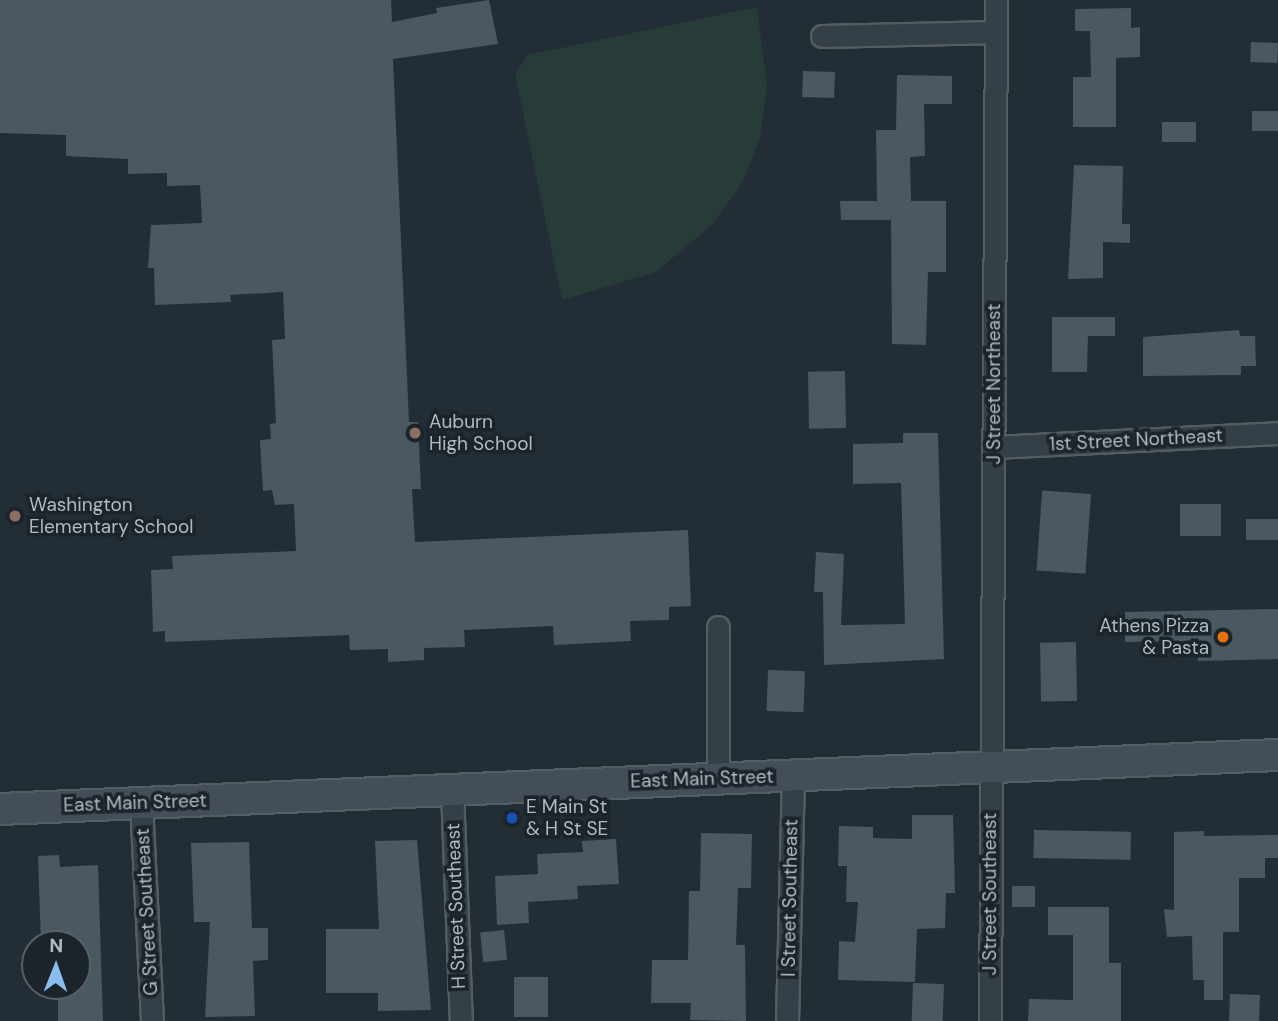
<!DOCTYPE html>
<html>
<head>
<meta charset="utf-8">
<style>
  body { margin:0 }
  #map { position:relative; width:1278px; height:1021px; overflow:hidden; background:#222d36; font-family:"DM Sans",sans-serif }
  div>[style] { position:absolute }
  .green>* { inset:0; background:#273b39 }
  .building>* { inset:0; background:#4a5861; transform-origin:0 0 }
  .roads { filter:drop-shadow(2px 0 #535d64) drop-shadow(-2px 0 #535d64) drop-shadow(0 2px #535d64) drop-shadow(0 -2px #535d64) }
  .minor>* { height:21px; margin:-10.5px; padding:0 10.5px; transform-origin:10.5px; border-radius:10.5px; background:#353f47 }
  .secondary>* { height:30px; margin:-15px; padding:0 15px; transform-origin:15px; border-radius:15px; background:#444e59 }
  .dots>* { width:19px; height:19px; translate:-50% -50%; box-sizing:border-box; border:4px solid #1b242b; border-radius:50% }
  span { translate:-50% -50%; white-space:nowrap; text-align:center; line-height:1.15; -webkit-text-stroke:7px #1b242b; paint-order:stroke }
  .street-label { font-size:19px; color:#b0bac3 }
  .poi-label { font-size:19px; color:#b0bac3 }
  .left { translate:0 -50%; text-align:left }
  .right { translate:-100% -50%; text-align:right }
  .north { position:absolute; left:21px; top:930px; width:70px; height:70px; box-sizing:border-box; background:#1b242b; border:2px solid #576068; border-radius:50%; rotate:1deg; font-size:19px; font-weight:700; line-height:28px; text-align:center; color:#b0bac3 }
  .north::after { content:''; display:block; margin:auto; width:24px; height:32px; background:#8abdee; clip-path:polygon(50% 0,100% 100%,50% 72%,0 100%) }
</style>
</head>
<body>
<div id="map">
  <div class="green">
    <div style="clip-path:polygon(757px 7px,767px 87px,760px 138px,743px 182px,712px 225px,656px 272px,562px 300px,515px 75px,527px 55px)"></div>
  </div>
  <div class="building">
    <div style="clip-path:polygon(0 0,391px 0,392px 22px,437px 13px,436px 8px,489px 0,498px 44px,393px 59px,409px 422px,418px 422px,421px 489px,412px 489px,415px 542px,688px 530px,691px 606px,669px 607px,669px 620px,630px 621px,631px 641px,554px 645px,553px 626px,464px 630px,465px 647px,424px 648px,424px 660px,388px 662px,388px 649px,350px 650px,349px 635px,165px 642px,165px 631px,153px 632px,151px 570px,173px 569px,172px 556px,296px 551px,294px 504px,275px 505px,272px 490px,263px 491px,260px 440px,271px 439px,270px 424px,276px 423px,272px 340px,285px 339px,283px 292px,230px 295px,231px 302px,155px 305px,154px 268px,148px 268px,151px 225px,202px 223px,200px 185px,167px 186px,167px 173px,128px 174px,128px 159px,66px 156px,66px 135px,0 133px)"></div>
    <div style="clip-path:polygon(1131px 8px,1131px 28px,1140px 27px,1140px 57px,1116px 58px,1116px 127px,1073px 127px,1073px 77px,1091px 77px,1090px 31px,1075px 31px,1075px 9px)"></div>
    <div style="left:1251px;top:42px;width:27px;height:20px;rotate:2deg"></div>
    <div style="left:803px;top:71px;width:32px;height:26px;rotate:2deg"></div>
    <div style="clip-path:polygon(897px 75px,952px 76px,952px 104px,924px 104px,925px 156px,910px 157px,911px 201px,946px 201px,946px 272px,928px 272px,926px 345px,892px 344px,891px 220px,841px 220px,840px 201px,877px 201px,876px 130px,896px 130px)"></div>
    <div style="left:1278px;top:111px;width:20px;height:26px;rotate:90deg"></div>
    <div style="left:1162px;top:122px;width:34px;height:20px"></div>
    <div style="clip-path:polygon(1074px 165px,1123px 166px,1122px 224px,1130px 224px,1130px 243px,1103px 242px,1103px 278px,1068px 279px)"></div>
    <div style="clip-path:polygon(1052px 317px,1115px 317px,1115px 336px,1088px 336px,1087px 372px,1052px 372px)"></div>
    <div style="clip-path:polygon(1239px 330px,1240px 336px,1255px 336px,1256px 366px,1241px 366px,1241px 375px,1143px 376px,1143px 337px)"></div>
    <div style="left:845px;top:371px;width:57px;height:37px;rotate:89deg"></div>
    <div style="clip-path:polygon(903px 433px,938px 433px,944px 659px,824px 665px,823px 592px,814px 592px,816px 552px,844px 554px,841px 625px,905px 624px,901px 483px,853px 484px,853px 444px,903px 443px)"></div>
    <div style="left:1091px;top:494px;width:80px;height:49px;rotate:94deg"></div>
    <div style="left:1221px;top:504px;width:32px;height:41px;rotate:90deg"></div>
    <div style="left:1278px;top:519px;width:21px;height:32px;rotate:90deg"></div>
    <div style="clip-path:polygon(1278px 609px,1278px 659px,1198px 661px,1196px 641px,1125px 642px,1125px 612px)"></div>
    <div style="left:1076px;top:642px;width:59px;height:36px;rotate:89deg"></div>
    <div style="left:768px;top:670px;width:37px;height:41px;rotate:2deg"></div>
    <div style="clip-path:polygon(912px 815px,953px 815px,955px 893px,946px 893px,945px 928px,917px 929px,915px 982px,838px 980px,839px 941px,855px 942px,858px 902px,846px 902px,847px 866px,838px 866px,839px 826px,873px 827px,873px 838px,912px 839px)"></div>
    <div style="left:1034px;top:830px;width:97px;height:28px;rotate:1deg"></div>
    <div style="clip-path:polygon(1204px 831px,1204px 836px,1278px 835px,1278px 858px,1265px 858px,1265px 878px,1239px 878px,1239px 932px,1223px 932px,1223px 1000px,1204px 1000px,1204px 980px,1193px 980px,1192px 936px,1167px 937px,1164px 909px,1174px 910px,1174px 832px)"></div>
    <div style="clip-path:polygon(701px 833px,752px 834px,751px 888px,738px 888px,736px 945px,745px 945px,746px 1021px,690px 1020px,691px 1003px,651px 1003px,652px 960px,688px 960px,689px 891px,700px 891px)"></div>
    <div style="clip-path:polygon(616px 839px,619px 884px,577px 886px,578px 899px,528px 902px,529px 923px,497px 925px,495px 876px,538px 874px,537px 854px,583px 852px,582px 841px)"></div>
    <div style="clip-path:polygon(417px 840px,431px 1010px,378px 1011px,378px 993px,326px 993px,326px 929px,379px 929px,375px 841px)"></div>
    <div style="clip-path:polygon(249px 842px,252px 928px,268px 928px,268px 960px,253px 961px,255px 1016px,205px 1017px,210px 922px,194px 922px,191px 843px)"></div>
    <div style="clip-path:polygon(59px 855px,60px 867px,98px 865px,103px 1021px,58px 1021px,58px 992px,77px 992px,77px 944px,41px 944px,38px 856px)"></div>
    <div style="left:1035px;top:886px;width:21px;height:23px;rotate:90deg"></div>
    <div style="clip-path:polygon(1048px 907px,1109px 907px,1109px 963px,1121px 963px,1121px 1021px,1028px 1021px,1029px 999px,1073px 1000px,1073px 935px,1048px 935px)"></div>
    <div style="left:504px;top:930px;width:30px;height:24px;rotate:84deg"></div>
    <div style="left:514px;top:977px;width:34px;height:40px"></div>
    <div style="left:913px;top:983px;width:31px;height:38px;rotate:2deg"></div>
    <div style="left:1230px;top:994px;width:30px;height:27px;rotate:2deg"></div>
  </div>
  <div class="roads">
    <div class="minor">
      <div style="left:822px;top:36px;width:174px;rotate:-1.3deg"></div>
      <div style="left:994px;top:447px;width:284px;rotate:-2.8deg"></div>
      <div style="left:718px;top:627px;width:152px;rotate:90deg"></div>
      <div style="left:452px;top:790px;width:231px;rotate:87.8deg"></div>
      <div style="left:141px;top:803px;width:218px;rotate:87.1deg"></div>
      <div style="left:787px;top:1021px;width:245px;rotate:-88.6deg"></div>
      <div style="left:990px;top:1021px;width:1021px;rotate:-89.66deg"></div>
    </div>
    <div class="secondary">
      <div style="left:0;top:809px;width:1279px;rotate:-2.42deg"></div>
    </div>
  </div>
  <div class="dots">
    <div style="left:415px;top:433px;background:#8d6e63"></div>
    <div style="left:15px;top:516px;background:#8d6e63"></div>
    <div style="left:1223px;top:637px;background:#e8710a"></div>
    <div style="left:512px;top:818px;background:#1a4fb4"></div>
  </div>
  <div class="street-label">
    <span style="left:994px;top:384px;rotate:-90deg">J Street Northeast</span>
    <span style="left:1136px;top:440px;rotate:-3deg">1st Street Northeast</span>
    <span style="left:702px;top:779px;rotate:-2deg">East Main Street</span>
    <span style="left:135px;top:803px;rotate:-2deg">East Main Street</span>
    <span style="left:990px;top:894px;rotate:-90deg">J Street Southeast</span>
    <span style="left:790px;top:898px;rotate:-89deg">I Street Southeast</span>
    <span style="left:456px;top:906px;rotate:-92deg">H Street Southeast</span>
    <span style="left:147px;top:912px;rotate:-93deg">G Street Southeast</span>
  </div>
  <div class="poi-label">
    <span class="left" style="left:429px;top:433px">Auburn<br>High School</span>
    <span class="left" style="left:29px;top:516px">Washington<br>Elementary School</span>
    <span class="right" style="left:1209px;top:637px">Athens Pizza<br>&amp; Pasta</span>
    <span class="left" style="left:526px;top:818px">E Main St<br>&amp; H St SE</span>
  </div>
  <div class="north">N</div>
</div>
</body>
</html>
